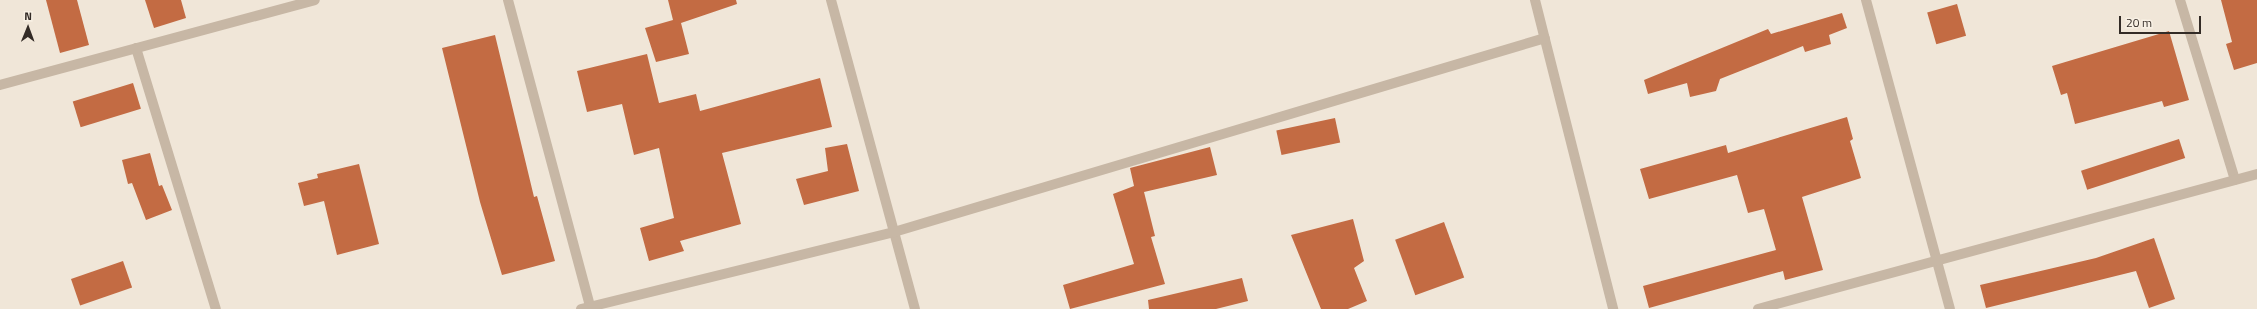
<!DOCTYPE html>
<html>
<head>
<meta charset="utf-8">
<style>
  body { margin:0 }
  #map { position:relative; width:2257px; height:309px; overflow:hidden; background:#f0e6d8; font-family:"Titillium Web",sans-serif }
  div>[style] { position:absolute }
  .building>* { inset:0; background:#c36b43; transform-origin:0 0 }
  .street>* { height:10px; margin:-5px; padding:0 5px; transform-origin:5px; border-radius:5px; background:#c7b7a5 }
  span { translate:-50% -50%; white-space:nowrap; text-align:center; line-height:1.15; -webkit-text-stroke:3px #f8f0e4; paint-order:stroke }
  .north { position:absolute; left:8px; top:8px; width:40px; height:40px; -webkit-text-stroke:3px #f8f0e4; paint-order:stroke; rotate:1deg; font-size:11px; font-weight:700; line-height:16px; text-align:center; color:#332b26 }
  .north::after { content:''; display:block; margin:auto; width:14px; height:18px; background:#332b26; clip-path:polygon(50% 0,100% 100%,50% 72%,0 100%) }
  .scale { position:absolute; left:2119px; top:16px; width:82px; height:18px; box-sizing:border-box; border:2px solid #332b26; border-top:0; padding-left:5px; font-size:12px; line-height:14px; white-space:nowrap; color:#332b26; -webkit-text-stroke:3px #f8f0e4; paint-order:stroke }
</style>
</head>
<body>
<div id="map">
  <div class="building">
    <div style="clip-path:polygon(46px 0,77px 0,89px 45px,60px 53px)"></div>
    <div style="clip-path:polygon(145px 0,181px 0,186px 18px,154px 28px)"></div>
    <div style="clip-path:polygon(668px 0,736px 0,737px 4px,681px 23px,689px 54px,656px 62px,645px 28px,673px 20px)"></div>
    <div style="clip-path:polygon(2221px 0,2257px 0,2257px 63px,2234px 70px,2226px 44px,2232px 42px)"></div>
    <div style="left:1957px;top:4px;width:33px;height:31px;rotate:74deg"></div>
    <div style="clip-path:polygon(1842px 13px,1847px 28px,1829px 35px,1831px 44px,1805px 52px,1803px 46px,1720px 79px,1716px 91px,1690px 97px,1687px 83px,1648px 94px,1644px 80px,1768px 29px,1771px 34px)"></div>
    <div style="clip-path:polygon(2169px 31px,2189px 100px,2164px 107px,2162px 101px,2075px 124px,2067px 93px,2061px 95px,2052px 66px)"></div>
    <div style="clip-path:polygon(495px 35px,534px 197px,537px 196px,555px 261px,502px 275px,480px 202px,442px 48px)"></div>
    <div style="clip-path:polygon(647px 54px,659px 103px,696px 94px,700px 111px,820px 78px,832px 127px,722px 153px,741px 224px,680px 241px,684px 251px,649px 261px,640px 228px,674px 218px,659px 148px,634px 155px,622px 104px,587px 112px,577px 71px)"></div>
    <div style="left:133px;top:83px;width:27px;height:63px;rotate:73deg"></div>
    <div style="clip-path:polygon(1847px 117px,1853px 139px,1850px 141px,1861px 178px,1802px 197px,1823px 270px,1785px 280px,1783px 271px,1649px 308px,1643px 286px,1776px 250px,1764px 209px,1748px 213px,1737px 175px,1649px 199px,1640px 169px,1726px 145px,1728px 153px)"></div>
    <div style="left:1335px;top:118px;width:25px;height:60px;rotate:78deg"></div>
    <div style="left:2179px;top:139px;width:20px;height:103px;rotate:72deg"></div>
    <div style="clip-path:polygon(847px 144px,859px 191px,804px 205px,796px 179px,828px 171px,825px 148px)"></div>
    <div style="clip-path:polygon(1210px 147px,1217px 175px,1144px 192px,1155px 236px,1151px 237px,1165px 284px,1070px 309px,1063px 285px,1134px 264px,1113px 194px,1134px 186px,1130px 168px)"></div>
    <div style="clip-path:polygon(150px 153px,159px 186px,162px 185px,172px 210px,146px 220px,132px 183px,128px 184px,122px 160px)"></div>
    <div style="clip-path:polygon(359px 164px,379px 244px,337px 255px,324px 201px,304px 206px,298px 183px,318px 178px,317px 174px)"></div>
    <div style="clip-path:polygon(1353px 219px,1364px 261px,1354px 268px,1367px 301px,1348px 309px,1321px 309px,1291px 235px)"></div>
    <div style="left:1444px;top:222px;width:59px;height:52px;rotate:70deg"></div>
    <div style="clip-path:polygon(2154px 238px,2175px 299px,2149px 308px,2136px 271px,1986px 308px,1980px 285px,2096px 258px)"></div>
    <div style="left:123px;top:261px;width:28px;height:55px;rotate:71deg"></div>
    <div style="clip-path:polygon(1242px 278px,1248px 301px,1216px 309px,1149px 309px,1148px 300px)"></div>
  </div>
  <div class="street">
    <div style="left:508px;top:0;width:318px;rotate:75deg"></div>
    <div style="left:831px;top:0;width:320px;rotate:74.8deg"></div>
    <div style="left:1535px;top:0;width:319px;rotate:75.8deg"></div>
    <div style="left:1866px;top:0;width:320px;rotate:74.8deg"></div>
    <div style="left:2180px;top:0;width:188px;rotate:73deg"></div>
    <div style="left:136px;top:48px;width:273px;rotate:73deg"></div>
    <div style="left:0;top:85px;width:326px;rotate:-15.1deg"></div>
    <div style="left:581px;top:309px;width:322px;rotate:-13.8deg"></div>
    <div style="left:894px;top:232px;width:679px;rotate:-16.59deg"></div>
    <div style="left:1758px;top:309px;width:517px;rotate:-15.14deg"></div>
  </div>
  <div class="north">N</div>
  <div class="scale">20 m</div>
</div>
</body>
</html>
